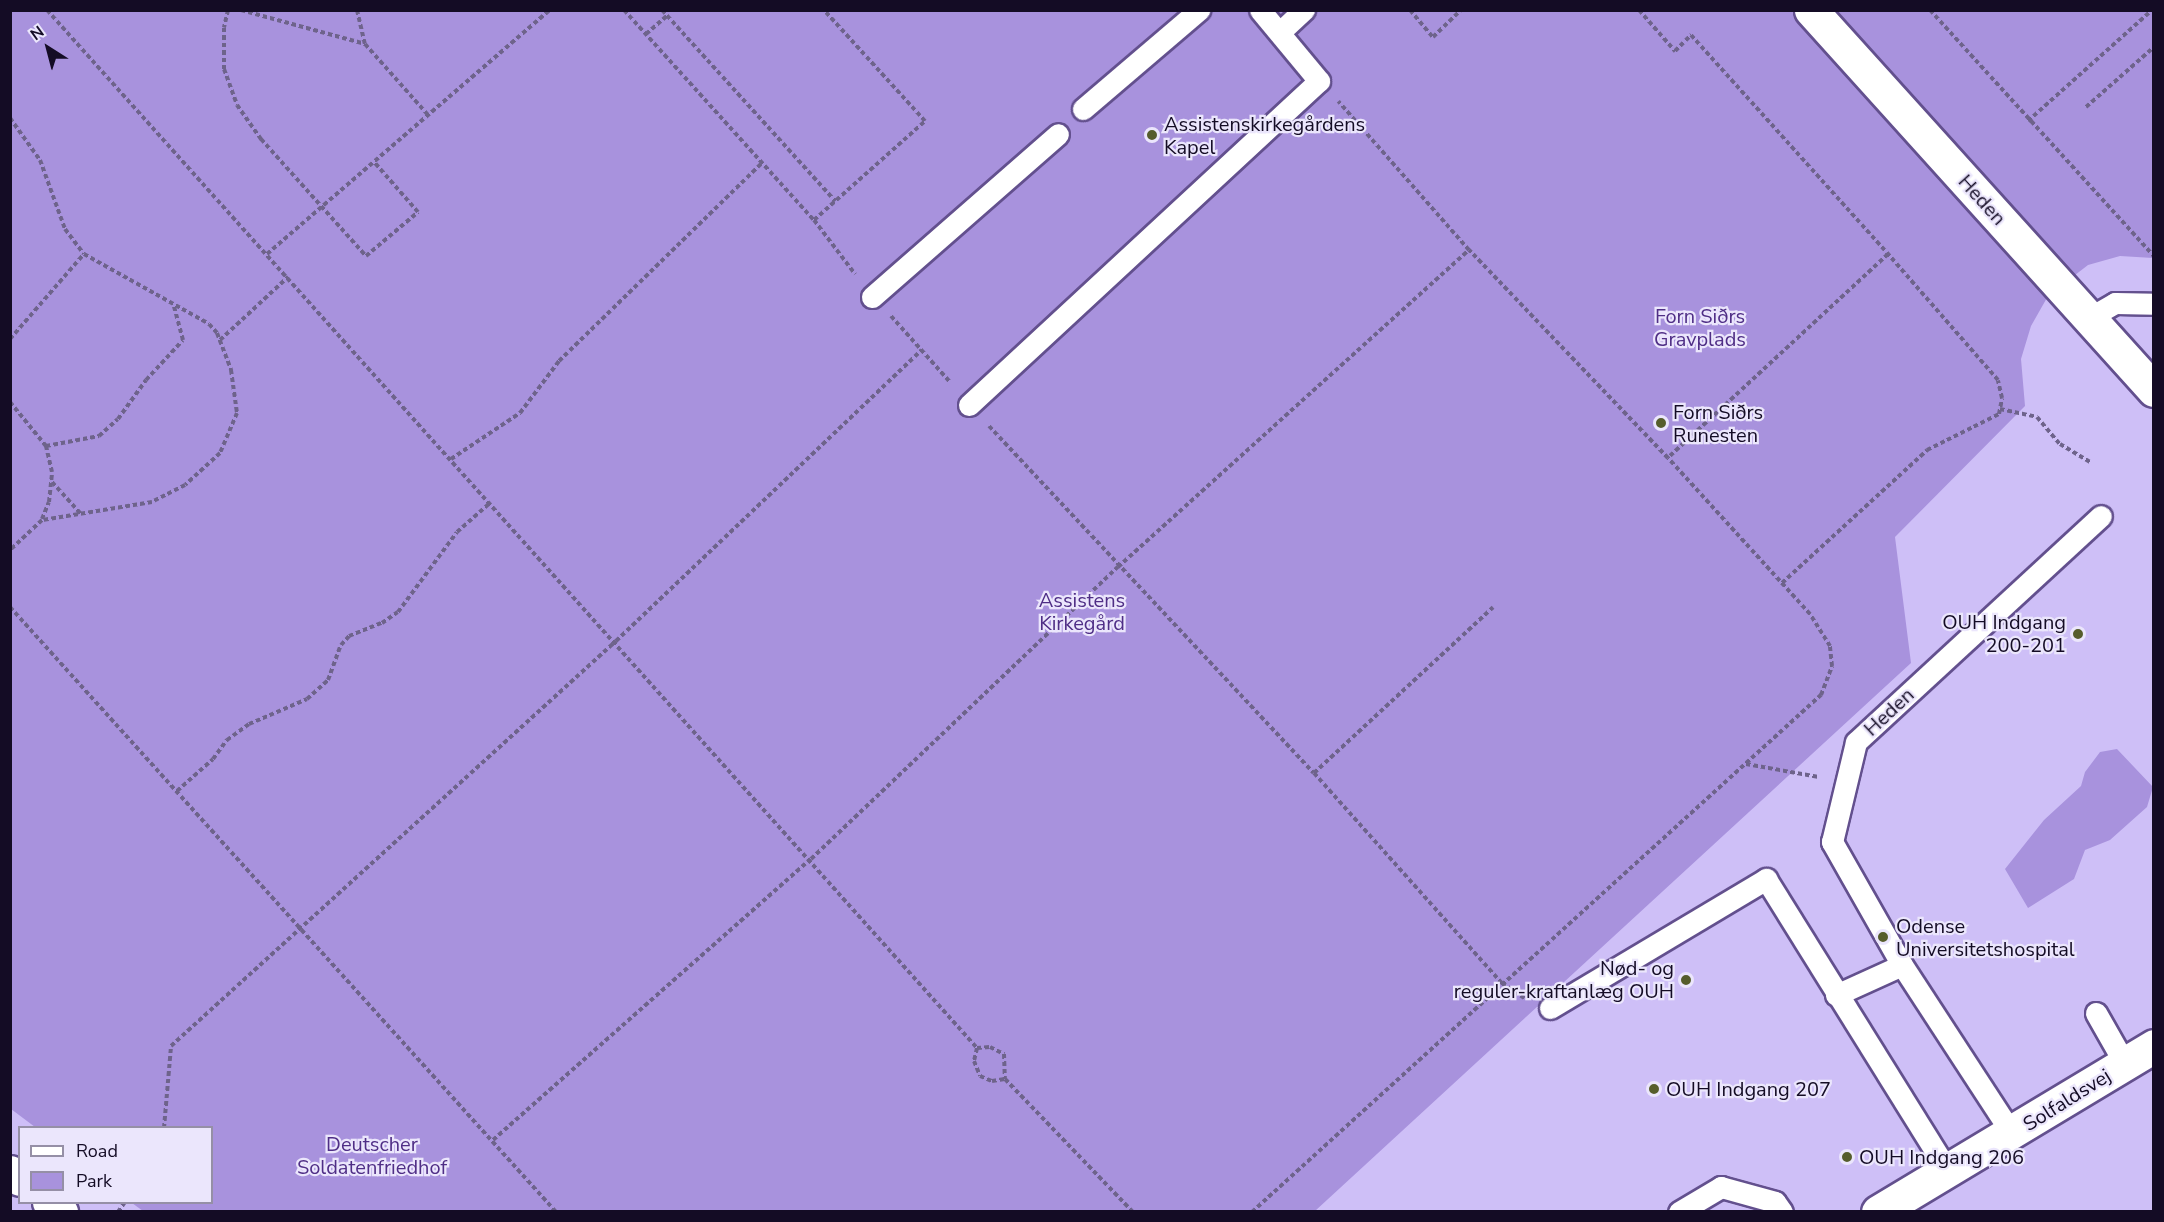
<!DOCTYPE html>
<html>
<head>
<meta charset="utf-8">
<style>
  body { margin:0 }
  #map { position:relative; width:2164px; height:1222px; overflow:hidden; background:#cebff7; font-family:"Nunito Sans",sans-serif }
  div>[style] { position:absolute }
  .green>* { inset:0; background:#a892dd }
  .path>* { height:4px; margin-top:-2px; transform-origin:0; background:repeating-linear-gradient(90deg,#6e638b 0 4.5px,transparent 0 7.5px) }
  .roads { filter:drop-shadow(2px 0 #63508e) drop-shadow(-2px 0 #63508e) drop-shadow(0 2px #63508e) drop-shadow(0 -2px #63508e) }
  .lane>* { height:21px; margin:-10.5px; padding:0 10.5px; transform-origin:10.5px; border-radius:10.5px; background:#fff }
  .street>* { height:33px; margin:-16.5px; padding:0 16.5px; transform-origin:16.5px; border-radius:16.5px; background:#fff }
  .dots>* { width:16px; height:16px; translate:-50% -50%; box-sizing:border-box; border:3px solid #ebe6fc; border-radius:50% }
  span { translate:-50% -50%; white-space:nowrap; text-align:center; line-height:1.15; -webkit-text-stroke:4.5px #ebe6fc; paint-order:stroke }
  .poi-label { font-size:20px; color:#140c25 }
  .left { translate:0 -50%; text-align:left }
  .right { translate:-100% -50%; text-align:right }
  .street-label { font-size:20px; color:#140c25 }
  .park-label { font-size:20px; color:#4f2e86 }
  .frame { position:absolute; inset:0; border:12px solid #140c25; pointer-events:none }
  .legend { position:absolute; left:18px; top:1126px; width:195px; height:78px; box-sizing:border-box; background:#ebe6fc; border:2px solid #958fa6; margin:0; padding:8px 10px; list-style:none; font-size:18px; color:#140c25 }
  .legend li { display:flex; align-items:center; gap:12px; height:30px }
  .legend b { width:30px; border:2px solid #958fa6 }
  .north { position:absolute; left:18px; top:18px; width:60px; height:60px; -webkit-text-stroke:4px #ebe6fc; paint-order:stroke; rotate:324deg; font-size:16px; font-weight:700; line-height:24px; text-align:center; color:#140c25 }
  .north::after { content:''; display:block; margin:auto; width:21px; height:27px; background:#140c25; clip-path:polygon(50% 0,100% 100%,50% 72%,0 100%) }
</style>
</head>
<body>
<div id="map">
  <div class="green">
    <div style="clip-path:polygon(10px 11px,2153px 11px,2153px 258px,2120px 256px,2088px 265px,2048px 296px,2031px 326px,2021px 359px,2025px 406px,1895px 537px,1911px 663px,1315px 1211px,143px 1211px,132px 1203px,212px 1202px,212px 1128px,35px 1127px,11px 1109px)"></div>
    <div style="clip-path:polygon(2117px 749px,2153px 787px,2147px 807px,2110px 840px,2085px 850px,2074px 879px,2028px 908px,2005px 869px,2044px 820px,2081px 786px,2085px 772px,2100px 752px)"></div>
  </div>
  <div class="path">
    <div style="left:47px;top:10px;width:1394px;rotate:48.14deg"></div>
    <div style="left:977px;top:1048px;width:13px;rotate:-4deg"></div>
    <div style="left:990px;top:1047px;width:16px;rotate:27deg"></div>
    <div style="left:1004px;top:1054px;width:25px;rotate:88deg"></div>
    <div style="left:1005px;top:1079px;width:185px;rotate:46.1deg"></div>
    <div style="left:228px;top:10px;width:18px;rotate:103deg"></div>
    <div style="left:224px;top:28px;width:41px;rotate:90deg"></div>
    <div style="left:224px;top:69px;width:38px;rotate:70deg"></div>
    <div style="left:237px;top:105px;width:42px;rotate:54.8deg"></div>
    <div style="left:261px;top:139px;width:157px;rotate:48.1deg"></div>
    <div style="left:366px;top:256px;width:68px;rotate:-40.2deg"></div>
    <div style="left:418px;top:212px;width:67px;rotate:-131.3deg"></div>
    <div style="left:241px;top:10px;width:129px;rotate:15.3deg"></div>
    <div style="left:357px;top:10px;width:35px;rotate:77deg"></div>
    <div style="left:365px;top:44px;width:95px;rotate:48.4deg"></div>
    <div style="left:624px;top:10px;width:283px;rotate:47.9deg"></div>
    <div style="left:814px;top:220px;width:68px;rotate:52.8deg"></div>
    <div style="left:662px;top:10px;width:258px;rotate:47.8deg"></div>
    <div style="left:1410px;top:10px;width:35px;rotate:50deg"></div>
    <div style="left:1433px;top:37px;width:39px;rotate:-44deg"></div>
    <div style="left:1639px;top:10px;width:55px;rotate:48.7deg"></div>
    <div style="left:1675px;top:51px;width:23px;rotate:-45deg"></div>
    <div style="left:1691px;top:35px;width:295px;rotate:48deg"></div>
    <div style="left:1888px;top:254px;width:300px;rotate:137.2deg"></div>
    <div style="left:1930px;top:10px;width:333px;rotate:47.7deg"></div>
    <div style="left:646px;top:34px;width:28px;rotate:-41deg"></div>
    <div style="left:2086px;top:107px;width:91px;rotate:-41.4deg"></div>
    <div style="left:10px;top:118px;width:52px;rotate:54.5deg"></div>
    <div style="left:40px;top:160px;width:73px;rotate:70.1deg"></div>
    <div style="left:65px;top:229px;width:31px;rotate:53deg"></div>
    <div style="left:84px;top:254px;width:143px;rotate:29.2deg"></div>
    <div style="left:209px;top:324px;width:12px;rotate:48deg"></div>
    <div style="left:217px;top:333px;width:40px;rotate:69deg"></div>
    <div style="left:231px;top:370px;width:43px;rotate:82.1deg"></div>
    <div style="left:237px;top:413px;width:43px;rotate:113deg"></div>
    <div style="left:220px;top:453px;width:47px;rotate:137.6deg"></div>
    <div style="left:185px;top:485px;width:37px;rotate:153deg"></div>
    <div style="left:152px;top:502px;width:111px;rotate:170.7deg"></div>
    <div style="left:42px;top:520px;width:44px;rotate:136.8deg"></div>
    <div style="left:2028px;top:121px;width:166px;rotate:-41.8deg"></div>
    <div style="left:814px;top:220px;width:149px;rotate:-41.7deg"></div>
    <div style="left:925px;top:121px;width:150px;rotate:-132.3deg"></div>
    <div style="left:267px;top:254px;width:374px;rotate:-40.8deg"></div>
    <div style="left:891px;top:316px;width:89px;rotate:48.2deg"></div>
    <div style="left:10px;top:339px;width:113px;rotate:-49deg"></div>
    <div style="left:220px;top:340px;width:93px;rotate:-42.8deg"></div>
    <div style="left:10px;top:402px;width:57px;rotate:50.7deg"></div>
    <div style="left:46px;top:446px;width:54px;rotate:-10.7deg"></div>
    <div style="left:99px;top:436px;width:25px;rotate:-42deg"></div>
    <div style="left:118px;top:419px;width:48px;rotate:-54.3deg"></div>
    <div style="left:146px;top:380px;width:54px;rotate:-47.2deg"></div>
    <div style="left:183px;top:340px;width:35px;rotate:-105deg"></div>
    <div style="left:2000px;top:409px;width:38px;rotate:12deg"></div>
    <div style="left:2037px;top:417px;width:35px;rotate:50deg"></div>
    <div style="left:2060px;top:444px;width:37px;rotate:31deg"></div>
    <div style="left:989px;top:426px;width:475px;rotate:46.9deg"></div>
    <div style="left:1314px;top:773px;width:282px;rotate:48.2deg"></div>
    <div style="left:1502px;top:983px;width:27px;rotate:34deg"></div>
    <div style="left:451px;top:459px;width:83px;rotate:-33.7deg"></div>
    <div style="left:520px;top:413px;width:65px;rotate:-53.1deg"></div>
    <div style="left:559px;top:361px;width:284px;rotate:-44.3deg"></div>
    <div style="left:52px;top:482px;width:43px;rotate:47.8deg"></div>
    <div style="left:42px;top:519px;width:18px;rotate:-68deg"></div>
    <div style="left:49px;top:502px;width:30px;rotate:-84deg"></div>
    <div style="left:52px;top:472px;width:27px;rotate:-103deg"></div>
    <div style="left:1782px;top:583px;width:197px;rotate:-42.5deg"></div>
    <div style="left:1927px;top:450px;width:80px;rotate:-26.6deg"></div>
    <div style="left:1999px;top:414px;width:16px;rotate:-79deg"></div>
    <div style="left:2002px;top:398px;width:18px;rotate:-103deg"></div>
    <div style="left:1998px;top:380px;width:167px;rotate:-131.1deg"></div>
    <div style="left:10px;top:607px;width:815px;rotate:47.93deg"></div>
    <div style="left:1746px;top:764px;width:74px;rotate:10.1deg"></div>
    <div style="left:1314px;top:773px;width:244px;rotate:-42.8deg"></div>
    <div style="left:177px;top:791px;width:48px;rotate:-41.6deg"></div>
    <div style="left:213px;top:759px;width:24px;rotate:-54deg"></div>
    <div style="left:227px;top:740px;width:27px;rotate:-36deg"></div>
    <div style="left:249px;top:724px;width:63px;rotate:-23.3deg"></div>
    <div style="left:307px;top:699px;width:28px;rotate:-42deg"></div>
    <div style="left:328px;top:680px;width:37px;rotate:-70deg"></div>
    <div style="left:341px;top:645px;width:12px;rotate:-48deg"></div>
    <div style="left:349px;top:636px;width:35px;rotate:-22deg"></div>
    <div style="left:382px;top:623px;width:19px;rotate:-35deg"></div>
    <div style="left:398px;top:612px;width:99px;rotate:-53.6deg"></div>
    <div style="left:457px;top:532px;width:45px;rotate:-41.4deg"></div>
    <div style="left:977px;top:1048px;width:13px;rotate:103deg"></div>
    <div style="left:974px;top:1061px;width:16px;rotate:68deg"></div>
    <div style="left:980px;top:1076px;width:13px;rotate:23deg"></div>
    <div style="left:992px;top:1081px;width:13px;rotate:-9deg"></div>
    <div style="left:164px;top:1128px;width:82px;rotate:-85.1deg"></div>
    <div style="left:171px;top:1046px;width:602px;rotate:-42.31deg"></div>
    <div style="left:616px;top:641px;width:422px;rotate:-43.6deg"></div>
    <div style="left:493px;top:1140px;width:424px;rotate:-41.5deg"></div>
    <div style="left:811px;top:859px;width:424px;rotate:-43.6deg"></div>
    <div style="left:1118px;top:567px;width:473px;rotate:-42.1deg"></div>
    <div style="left:1469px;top:250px;width:198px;rotate:-131.3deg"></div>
    <div style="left:118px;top:1212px;width:12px;rotate:-55deg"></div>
    <div style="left:1252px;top:1212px;width:769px;rotate:-42.26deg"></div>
    <div style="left:1821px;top:695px;width:31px;rotate:-69deg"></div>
    <div style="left:1832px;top:666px;width:20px;rotate:-96deg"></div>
    <div style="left:1830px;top:646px;width:38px;rotate:-122deg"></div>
    <div style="left:1810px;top:614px;width:211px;rotate:-132.3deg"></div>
    <div style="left:1668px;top:458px;width:288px;rotate:-133.7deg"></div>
  </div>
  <div class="roads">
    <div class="lane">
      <div style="left:1280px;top:32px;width:33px;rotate:-43deg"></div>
      <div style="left:1083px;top:109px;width:153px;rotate:-40.5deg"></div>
      <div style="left:872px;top:297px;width:247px;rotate:-41.2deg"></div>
      <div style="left:2089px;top:318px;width:30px;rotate:-30deg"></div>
      <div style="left:2115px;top:303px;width:39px;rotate:1deg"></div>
      <div style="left:969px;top:405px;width:477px;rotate:-42.8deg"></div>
      <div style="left:1319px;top:81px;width:92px;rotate:-129.7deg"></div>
      <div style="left:1902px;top:965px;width:142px;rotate:-119.6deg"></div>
      <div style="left:1832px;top:842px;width:103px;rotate:-76.5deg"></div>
      <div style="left:1856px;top:742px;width:333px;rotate:-42.7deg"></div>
      <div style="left:1836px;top:995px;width:72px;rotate:-24.4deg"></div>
      <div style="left:1902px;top:965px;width:202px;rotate:56.9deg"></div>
      <div style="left:1550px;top:1008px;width:252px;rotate:-30.8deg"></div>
      <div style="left:1766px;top:879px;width:344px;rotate:58.1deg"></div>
      <div style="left:2096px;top:1013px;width:59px;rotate:60.4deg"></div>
      <div style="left:1679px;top:1212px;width:49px;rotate:-30.8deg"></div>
      <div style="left:1721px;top:1187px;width:56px;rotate:15.5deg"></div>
      <div style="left:1775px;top:1202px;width:12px;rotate:55deg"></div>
    </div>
    <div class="street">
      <div style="left:1811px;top:10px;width:512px;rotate:47.93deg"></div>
      <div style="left:10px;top:1172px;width:12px;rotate:35deg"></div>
      <div style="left:49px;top:1202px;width:16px;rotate:40deg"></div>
      <div style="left:1878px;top:1212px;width:322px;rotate:-31deg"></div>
    </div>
  </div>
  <div class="dots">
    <div style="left:1152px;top:135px;background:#565d2c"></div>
    <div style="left:1661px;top:423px;background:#565d2c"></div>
    <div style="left:2078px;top:634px;background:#565d2c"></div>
    <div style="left:1883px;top:937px;background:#565d2c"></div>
    <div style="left:1686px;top:980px;background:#565d2c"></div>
    <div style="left:1654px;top:1089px;background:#565d2c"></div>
    <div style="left:1847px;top:1157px;background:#565d2c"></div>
  </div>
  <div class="poi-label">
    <span class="left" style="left:1164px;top:136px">Assistenskirkegårdens<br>Kapel</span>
    <span class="left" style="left:1673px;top:424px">Forn Siðrs<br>Runesten</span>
    <span class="right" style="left:2066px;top:634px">OUH Indgang<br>200-201</span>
    <span class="left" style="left:1896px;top:938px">Odense<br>Universitetshospital</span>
    <span class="right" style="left:1674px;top:980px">Nød- og<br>reguler-kraftanlæg OUH</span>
    <span class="left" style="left:1666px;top:1089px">OUH Indgang 207</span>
    <span class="left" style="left:1859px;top:1157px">OUH Indgang 206</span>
  </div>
  <div class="street-label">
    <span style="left:1982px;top:200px;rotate:48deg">Heden</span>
    <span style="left:1889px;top:712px;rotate:-43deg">Heden</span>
    <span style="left:2067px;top:1100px;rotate:-32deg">Solfaldsvej</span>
  </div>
  <div class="park-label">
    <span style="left:1700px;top:328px">Forn Siðrs<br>Gravplads</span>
    <span style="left:1082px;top:612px">Assistens<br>Kirkegård</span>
    <span style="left:372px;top:1156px">Deutscher<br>Soldatenfriedhof</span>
  </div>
  <div class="frame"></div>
  <ul class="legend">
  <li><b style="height:8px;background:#fff"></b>Road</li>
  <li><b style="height:16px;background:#a892dd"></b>Park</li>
  </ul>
  <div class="north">N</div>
</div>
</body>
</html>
